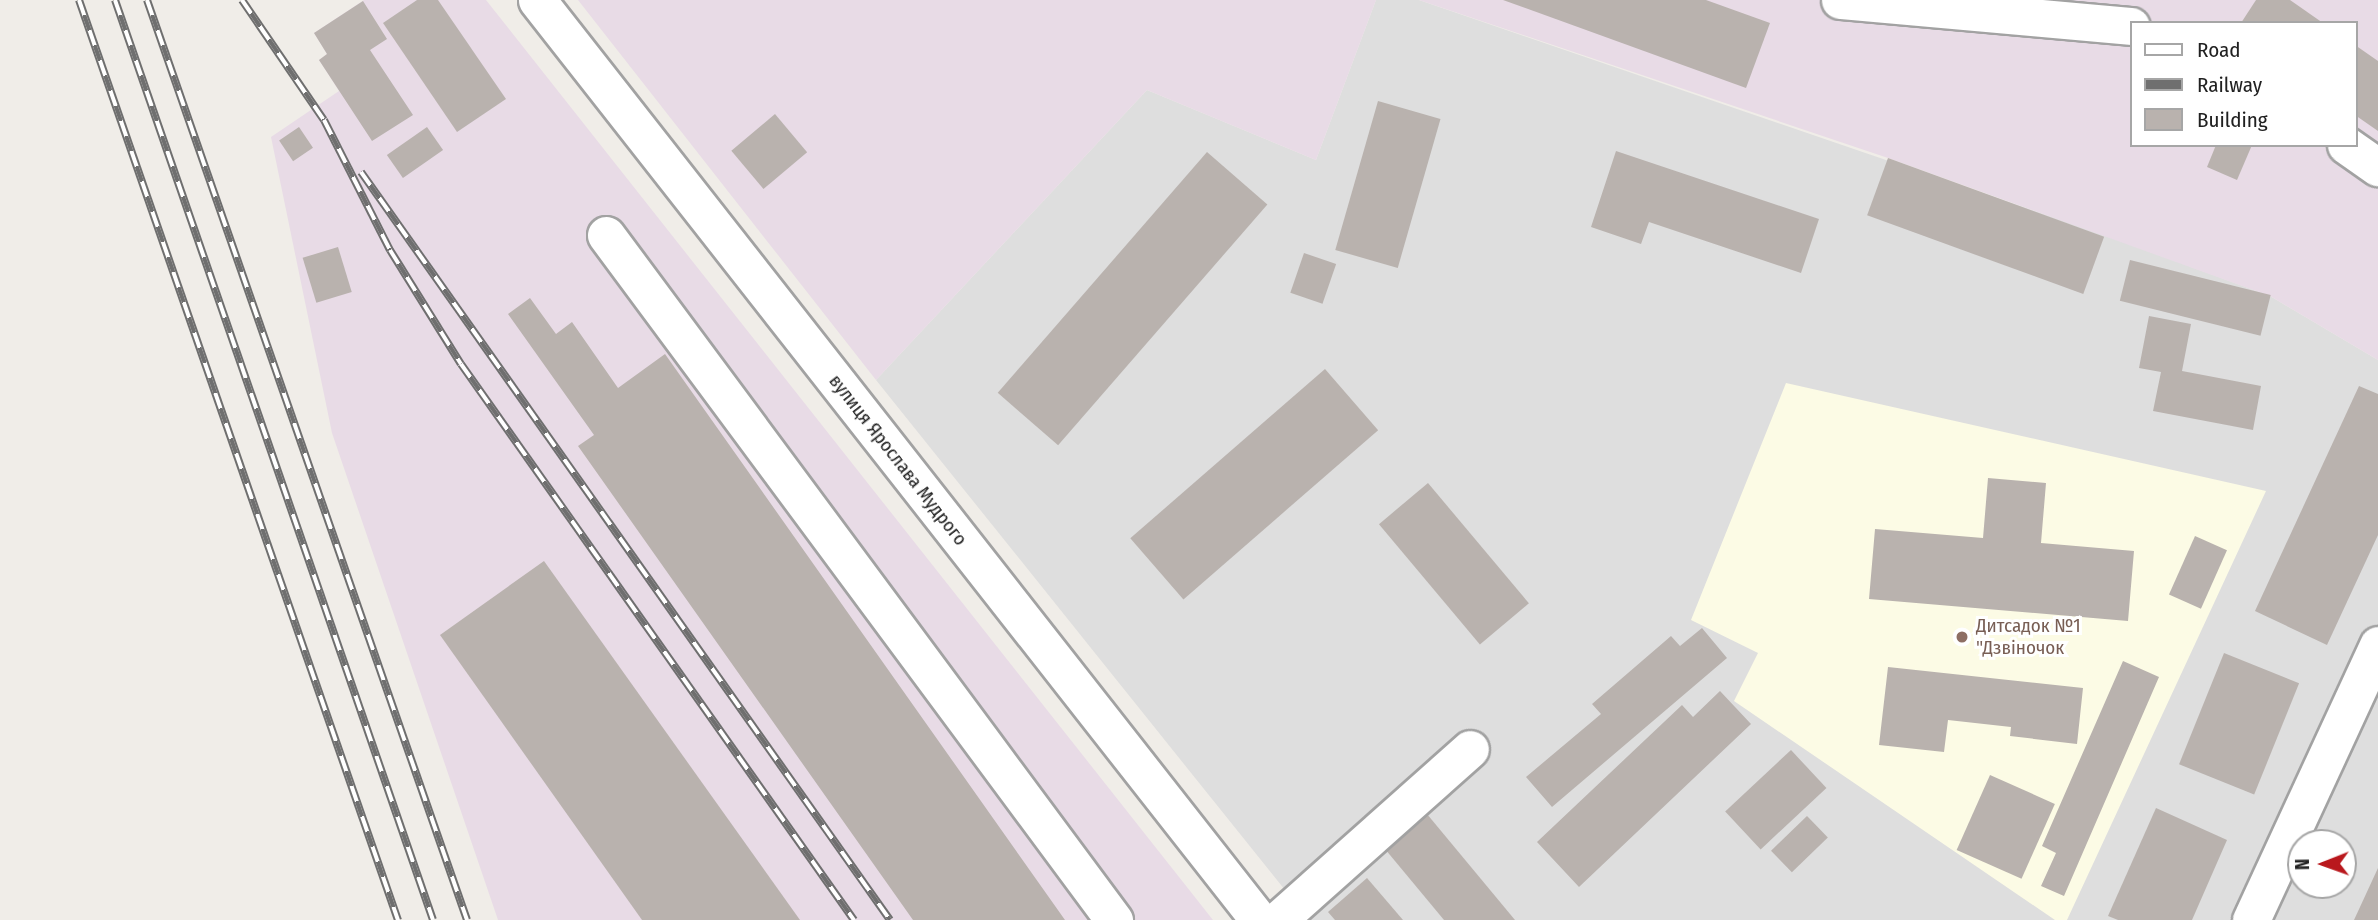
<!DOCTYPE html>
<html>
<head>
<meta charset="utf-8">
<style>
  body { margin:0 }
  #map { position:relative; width:2378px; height:920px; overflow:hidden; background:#f0ede8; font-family:"Fira Sans Condensed",sans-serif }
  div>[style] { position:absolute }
  .residential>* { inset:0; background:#dedede }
  .industrial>* { inset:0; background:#e8dbe6 }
  .education>* { inset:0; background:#fcfbe5 }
  .building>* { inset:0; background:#b9b2ae; transform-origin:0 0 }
  .roads { filter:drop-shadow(2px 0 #a2a2a2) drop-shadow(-2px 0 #a2a2a2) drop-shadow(0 2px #a2a2a2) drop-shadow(0 -2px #a2a2a2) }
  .minor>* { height:37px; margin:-18.5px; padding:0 18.5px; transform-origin:18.5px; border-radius:18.5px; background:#fff }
  .rail>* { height:8px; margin-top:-4px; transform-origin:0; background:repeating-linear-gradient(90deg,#fff 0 16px,#6f6f6f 0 32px); box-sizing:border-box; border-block:2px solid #6f6f6f }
  .dots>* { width:19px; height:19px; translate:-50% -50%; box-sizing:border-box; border:4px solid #fff; border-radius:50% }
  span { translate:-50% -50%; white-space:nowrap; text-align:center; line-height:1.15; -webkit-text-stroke:6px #fff; paint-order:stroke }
  .street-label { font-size:19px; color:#212121 }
  .education-label { font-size:19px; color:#785e54 }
  .left { translate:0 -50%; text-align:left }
  .legend { position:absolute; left:2130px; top:21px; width:228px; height:126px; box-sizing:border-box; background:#fff; border:2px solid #a6a6a6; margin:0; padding:9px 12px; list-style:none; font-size:21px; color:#212121 }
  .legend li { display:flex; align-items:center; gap:14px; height:35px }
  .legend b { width:35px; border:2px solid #a6a6a6 }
  .north { position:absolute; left:2287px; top:829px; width:70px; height:70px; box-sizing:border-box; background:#fff; border:2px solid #a6a6a6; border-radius:50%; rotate:269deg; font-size:19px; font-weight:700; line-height:28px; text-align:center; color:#212121 }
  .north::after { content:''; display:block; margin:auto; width:24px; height:32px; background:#b9181d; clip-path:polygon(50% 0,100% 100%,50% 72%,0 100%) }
</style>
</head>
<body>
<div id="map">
  <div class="residential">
    <div style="clip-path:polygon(evenodd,1376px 0,1419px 0,2105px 235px,2270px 296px,2378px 360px,2378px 920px,1309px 920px,876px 380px,1147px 90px,1316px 160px,1376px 0,2301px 843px,2343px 843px,2343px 885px,2301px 885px,2301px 843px)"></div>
  </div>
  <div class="industrial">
    <div style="clip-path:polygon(364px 0,486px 0,1213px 920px,498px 920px,332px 433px,271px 137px,339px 91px,319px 60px,327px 54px,314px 33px)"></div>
    <div style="clip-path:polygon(578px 0,1376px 0,1316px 160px,1147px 90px,876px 380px)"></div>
    <div style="clip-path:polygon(evenodd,1419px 0,2378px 0,2378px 360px,2270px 296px,1888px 158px,1419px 0,2131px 23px,2355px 23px,2355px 145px,2131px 145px,2131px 23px)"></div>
  </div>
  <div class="education">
    <div style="clip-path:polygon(1786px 383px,2266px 491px,2067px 920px,2055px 920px,1734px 701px,1758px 653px,1691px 620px)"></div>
  </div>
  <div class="building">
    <div style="clip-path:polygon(417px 0,438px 0,506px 99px,457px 132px,383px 23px)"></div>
    <div style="clip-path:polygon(1503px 0,1706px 0,1770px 23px,1746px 88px)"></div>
    <div style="clip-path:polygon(2256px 0,2290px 0,2323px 23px,2241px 23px)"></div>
    <div style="clip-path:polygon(363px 1px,387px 39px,370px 50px,413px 115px,372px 141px,319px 60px,327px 54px,314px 33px)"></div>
    <div style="clip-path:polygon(2355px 45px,2378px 61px,2378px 131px,2355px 115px)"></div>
    <div style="left:1378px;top:101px;width:65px;height:155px;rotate:16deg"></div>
    <div style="left:775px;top:114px;width:50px;height:57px;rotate:50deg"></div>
    <div style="left:299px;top:127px;width:25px;height:24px;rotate:56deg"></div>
    <div style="left:427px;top:127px;width:28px;height:49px;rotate:55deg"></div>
    <div style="clip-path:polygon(2216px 145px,2252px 145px,2237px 180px,2207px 167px)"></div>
    <div style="clip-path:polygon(1616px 151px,1819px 219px,1801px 273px,1649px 222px,1641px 244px,1591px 227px)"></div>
    <div style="left:1207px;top:152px;width:80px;height:319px;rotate:41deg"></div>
    <div style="left:1888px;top:158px;width:230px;height:61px;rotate:20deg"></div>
    <div style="left:338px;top:247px;width:47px;height:37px;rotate:73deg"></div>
    <div style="left:1304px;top:253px;width:34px;height:42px;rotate:19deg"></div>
    <div style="left:2130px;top:260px;width:145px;height:42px;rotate:14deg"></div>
    <div style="clip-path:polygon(530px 298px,556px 334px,572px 322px,618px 388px,665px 354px,1065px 920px,913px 920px,578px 446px,594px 435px,508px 314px)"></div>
    <div style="clip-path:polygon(2149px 316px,2191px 324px,2182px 371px,2261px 386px,2253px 430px,2153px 411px,2161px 372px,2139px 368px)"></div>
    <div style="left:1325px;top:369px;width:81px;height:258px;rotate:49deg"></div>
    <div style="clip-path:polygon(2359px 386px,2378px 394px,2378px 535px,2327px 645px,2255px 611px)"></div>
    <div style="clip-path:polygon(1988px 478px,2046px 483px,2041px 543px,2134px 551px,2128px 621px,1869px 599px,1875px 529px,1983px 538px)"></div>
    <div style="left:1428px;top:483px;width:157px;height:64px;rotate:50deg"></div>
    <div style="left:2195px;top:536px;width:35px;height:64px;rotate:24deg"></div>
    <div style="clip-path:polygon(544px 561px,800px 920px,642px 920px,440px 635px)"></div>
    <div style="clip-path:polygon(1702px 628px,1727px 658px,1552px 807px,1526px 777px,1601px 714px,1592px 704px,1671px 636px,1680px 646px)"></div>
    <div style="left:2224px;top:653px;width:81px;height:120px;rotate:22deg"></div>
    <div style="clip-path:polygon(2123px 661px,2159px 677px,2064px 896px,2041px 886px,2056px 853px,2042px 846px)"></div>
    <div style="clip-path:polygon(1888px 667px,2083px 688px,2077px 744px,2010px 736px,2011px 727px,1948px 720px,1944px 752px,1879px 745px)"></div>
    <div style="clip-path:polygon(1720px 691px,1751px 724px,1579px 887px,1537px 842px,1682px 705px,1693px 717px)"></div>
    <div style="left:1791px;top:750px;width:52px;height:90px;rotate:47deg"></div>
    <div style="left:1990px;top:775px;width:71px;height:82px;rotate:24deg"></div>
    <div style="clip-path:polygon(1422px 808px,1515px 920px,1444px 920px,1380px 843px)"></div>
    <div style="clip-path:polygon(2156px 808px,2227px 840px,2192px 920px,2118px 920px,2108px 916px)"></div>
    <div style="left:1807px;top:816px;width:30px;height:50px;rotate:46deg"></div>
    <div style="clip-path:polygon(2378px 868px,2378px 920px,2354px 920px)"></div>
    <div style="clip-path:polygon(1367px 878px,1403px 920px,1335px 920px,1328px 912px)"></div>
  </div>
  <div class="roads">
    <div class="minor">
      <div style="left:537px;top:0;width:1169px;rotate:51.88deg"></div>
      <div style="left:1840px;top:0;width:292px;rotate:5.1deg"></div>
      <div style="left:2346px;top:145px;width:39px;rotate:35deg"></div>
      <div style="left:606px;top:235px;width:853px;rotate:53.44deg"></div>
      <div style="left:1278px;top:920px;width:257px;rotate:-41.7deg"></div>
      <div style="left:2251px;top:920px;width:303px;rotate:-65.2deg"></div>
    </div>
  </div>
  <div class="rail">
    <div style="left:79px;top:0;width:974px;rotate:70.88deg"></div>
    <div style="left:115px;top:0;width:973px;rotate:70.93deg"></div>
    <div style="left:147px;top:0;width:974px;rotate:70.82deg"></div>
    <div style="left:242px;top:0;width:145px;rotate:55.7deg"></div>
    <div style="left:324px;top:120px;width:146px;rotate:63.1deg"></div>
    <div style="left:390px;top:250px;width:134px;rotate:58.1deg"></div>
    <div style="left:461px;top:364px;width:681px;rotate:54.75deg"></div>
    <div style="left:361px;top:172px;width:916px;rotate:54.73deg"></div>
  </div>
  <div class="dots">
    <div style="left:1962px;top:637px;background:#8d6e63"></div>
  </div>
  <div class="street-label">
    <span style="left:898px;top:460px;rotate:52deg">вулиця Ярослава Мудрого</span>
  </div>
  <div class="education-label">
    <span class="left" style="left:1976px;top:637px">Дитсадок №1<br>"Дзвіночок</span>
  </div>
  <ul class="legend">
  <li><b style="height:9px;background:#fff"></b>Road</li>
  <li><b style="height:9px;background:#6f6f6f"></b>Railway</li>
  <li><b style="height:19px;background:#b9b2ae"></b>Building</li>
  </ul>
  <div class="north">N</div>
</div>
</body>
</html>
